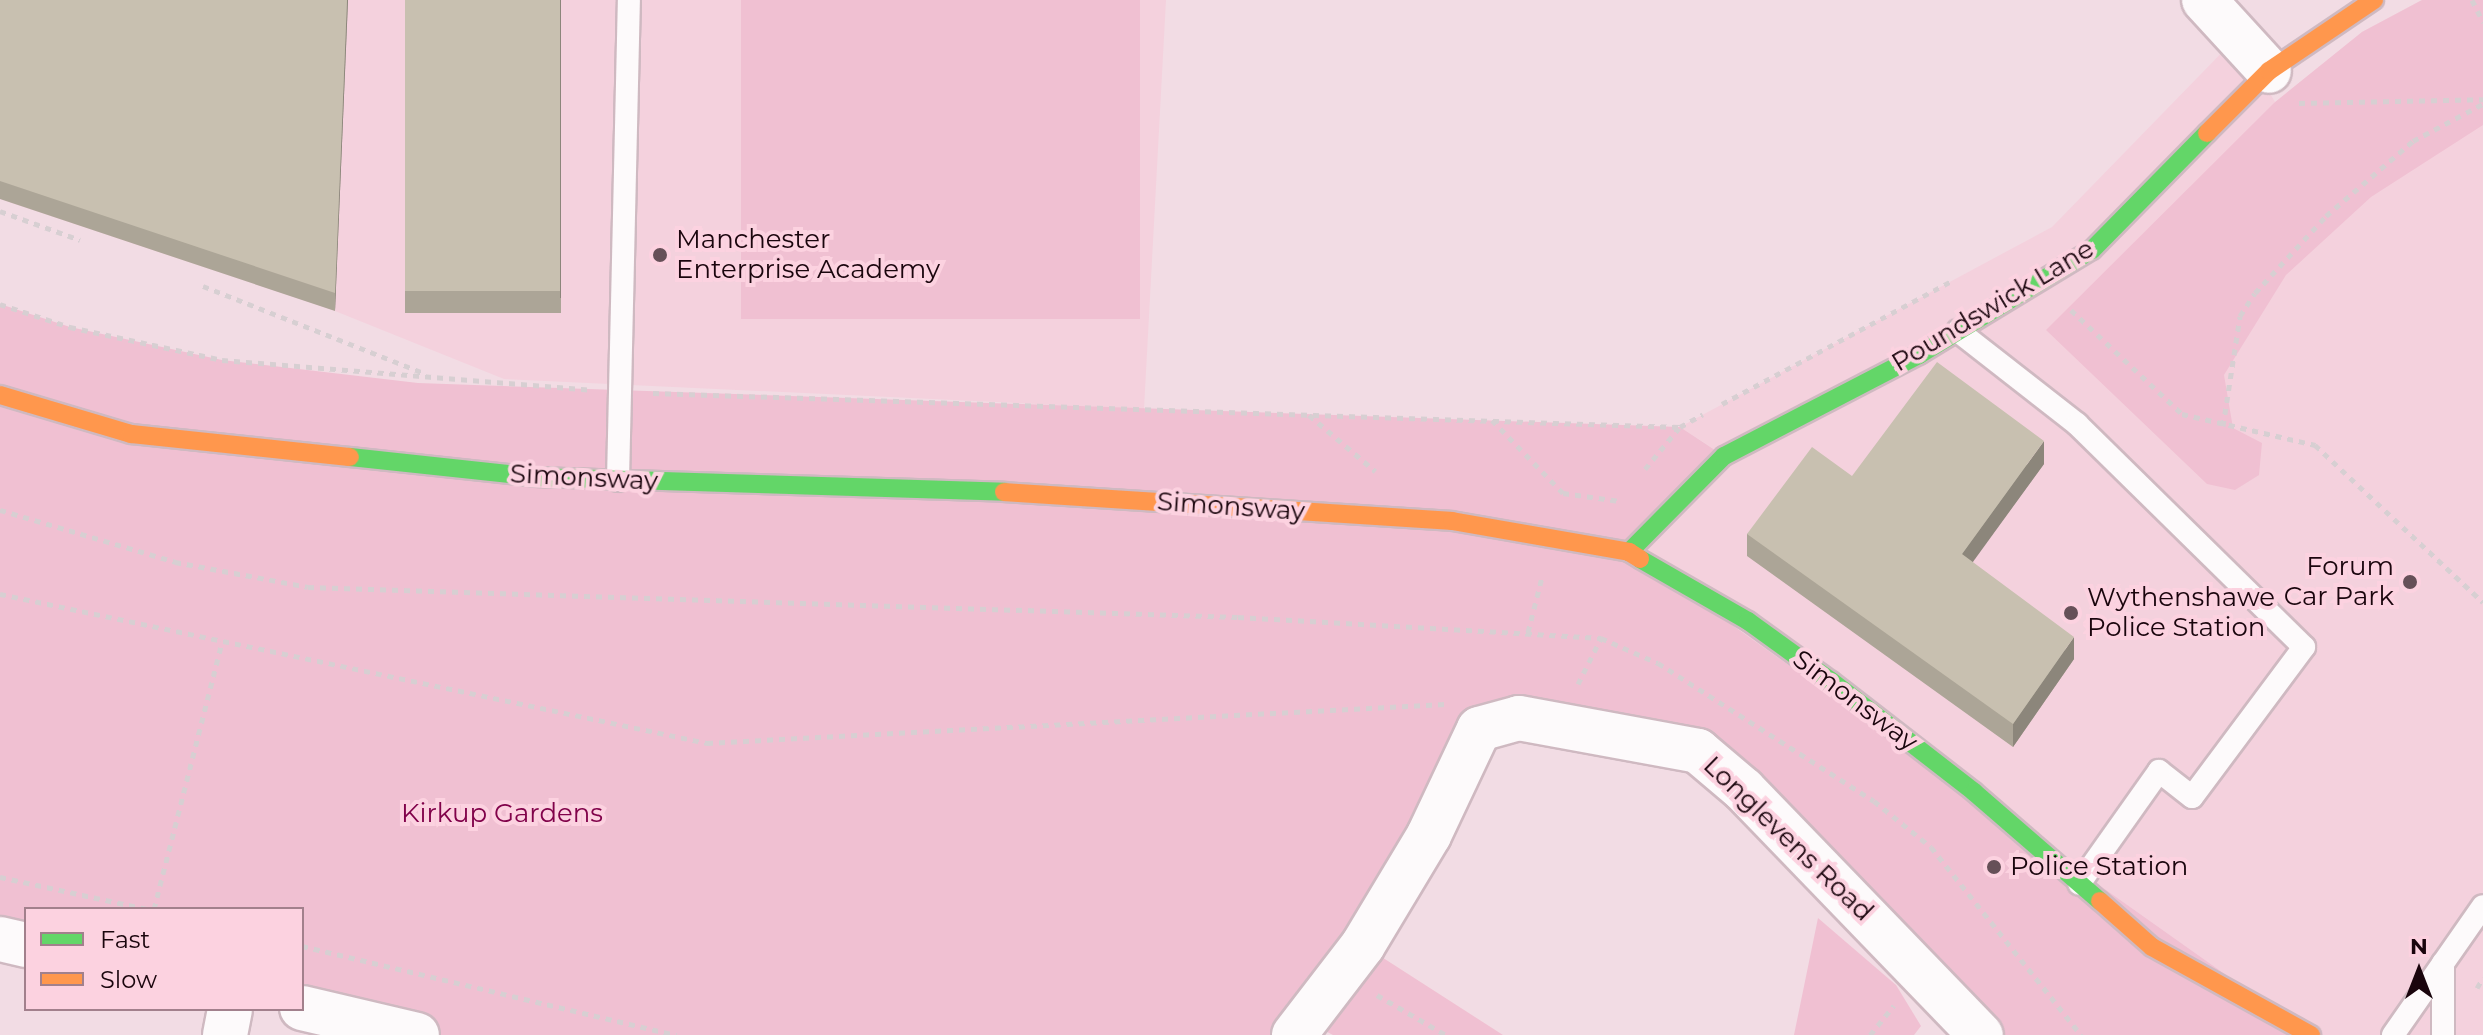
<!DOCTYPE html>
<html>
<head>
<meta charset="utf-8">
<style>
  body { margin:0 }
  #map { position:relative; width:2483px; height:1035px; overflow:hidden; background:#f2dce4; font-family:Montserrat,sans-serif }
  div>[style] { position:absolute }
  .built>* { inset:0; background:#f4d1dd }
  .green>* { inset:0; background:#f0c0d2; transform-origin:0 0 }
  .path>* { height:5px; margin-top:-2.5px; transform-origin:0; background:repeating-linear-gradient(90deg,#d7cfd2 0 6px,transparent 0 12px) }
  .roads { filter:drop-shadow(2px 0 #cfb9c1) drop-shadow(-2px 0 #cfb9c1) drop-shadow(0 2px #cfb9c1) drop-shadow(0 -2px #cfb9c1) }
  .lane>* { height:22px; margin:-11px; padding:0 11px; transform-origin:11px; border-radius:11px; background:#fdfafb }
  .street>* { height:44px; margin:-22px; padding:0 22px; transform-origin:22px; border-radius:22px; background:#fdfafb }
  .fast>* { height:18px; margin:-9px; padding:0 9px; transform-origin:9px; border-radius:9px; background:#63d668 }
  .slow>* { height:18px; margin:-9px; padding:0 9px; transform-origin:9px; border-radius:9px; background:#ff974d }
  .wall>* { inset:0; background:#aca597; transform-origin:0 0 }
  .shaded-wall>* { inset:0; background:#8c867b; transform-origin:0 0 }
  .building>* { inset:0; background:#c8c0b0; transform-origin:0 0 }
  .dots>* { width:22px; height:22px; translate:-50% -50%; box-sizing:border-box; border:4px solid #fcd2e0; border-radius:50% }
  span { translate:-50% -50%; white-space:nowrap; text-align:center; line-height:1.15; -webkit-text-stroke:8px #fcd2e0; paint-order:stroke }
  .poi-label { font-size:26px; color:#1a050d }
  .left { translate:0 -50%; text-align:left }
  .right { translate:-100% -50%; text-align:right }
  .street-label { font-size:26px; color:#1a050d }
  .park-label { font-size:26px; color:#81024a }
  .legend { position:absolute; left:24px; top:907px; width:280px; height:104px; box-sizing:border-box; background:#fcd2e0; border:2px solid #a2808c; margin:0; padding:10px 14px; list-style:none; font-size:24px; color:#1a050d }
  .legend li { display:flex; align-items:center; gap:16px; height:40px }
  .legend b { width:40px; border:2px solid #a2808c }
  .north { position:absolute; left:2379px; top:931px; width:80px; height:80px; -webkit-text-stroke:6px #fcd2e0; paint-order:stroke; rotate:0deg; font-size:22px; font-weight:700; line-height:32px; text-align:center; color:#1a050d }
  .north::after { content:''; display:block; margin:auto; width:28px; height:36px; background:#1a050d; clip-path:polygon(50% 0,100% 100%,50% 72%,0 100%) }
</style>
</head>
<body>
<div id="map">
  <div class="built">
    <div style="clip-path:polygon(0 0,1166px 0,1144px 409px,504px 379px,335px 311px,0 199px)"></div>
    <div style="clip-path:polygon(2422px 0,2483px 0,2483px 1035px,2311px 1035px,1629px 552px,1723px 455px,1680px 427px,2052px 227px,2237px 37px,2275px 102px,2362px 32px)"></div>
  </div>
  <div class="green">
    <div style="left:741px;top:0;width:399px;height:319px"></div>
    <div style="clip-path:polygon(2422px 0,2483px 0,2483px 125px,2371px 197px,2286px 275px,2224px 375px,2233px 428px,2262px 443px,2259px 475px,2235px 490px,2207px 484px,2046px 330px,2274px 103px,2362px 32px)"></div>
    <div style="clip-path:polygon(0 304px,70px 327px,222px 360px,418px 383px,1680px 427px,1724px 456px,1629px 552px,2311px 1035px,1981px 1035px,1698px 751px,1479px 730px,1363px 945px,1503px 1035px,1333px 1035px,1304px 1020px,1294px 1035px,417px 1035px,302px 1008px,302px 909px,26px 909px,26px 945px,0 939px)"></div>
    <div style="clip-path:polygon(1818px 918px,1896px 985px,1921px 1026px,1914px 1035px,1794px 1035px)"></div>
  </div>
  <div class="path">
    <div style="left:2472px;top:0;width:25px;rotate:63deg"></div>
    <div style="left:2299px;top:103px;width:184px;rotate:-1.2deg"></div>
    <div style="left:0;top:211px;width:85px;rotate:19.9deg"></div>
    <div style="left:203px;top:286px;width:240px;rotate:21.5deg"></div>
    <div style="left:0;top:304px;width:74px;rotate:18.2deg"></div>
    <div style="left:70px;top:327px;width:156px;rotate:12.2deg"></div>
    <div style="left:222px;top:360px;width:370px;rotate:4.6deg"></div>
    <div style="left:2071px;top:310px;width:152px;rotate:43.1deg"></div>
    <div style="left:2182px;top:414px;width:137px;rotate:13.1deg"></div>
    <div style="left:2315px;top:445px;width:230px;rotate:43.1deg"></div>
    <div style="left:653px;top:393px;width:1028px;rotate:1.9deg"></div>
    <div style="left:1680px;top:427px;width:26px;rotate:-29deg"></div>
    <div style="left:1722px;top:404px;width:259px;rotate:-28.2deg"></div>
    <div style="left:1309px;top:415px;width:87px;rotate:40.3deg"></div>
    <div style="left:1492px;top:420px;width:102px;rotate:45.8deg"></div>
    <div style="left:1563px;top:493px;width:57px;rotate:8.1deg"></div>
    <div style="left:2223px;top:426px;width:111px;rotate:-81.2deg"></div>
    <div style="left:2240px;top:316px;width:27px;rotate:-57deg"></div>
    <div style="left:2255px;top:293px;width:105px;rotate:-47.3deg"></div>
    <div style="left:2326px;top:216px;width:115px;rotate:-40.8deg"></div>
    <div style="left:2413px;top:141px;width:79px;rotate:-27.9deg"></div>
    <div style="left:1645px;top:469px;width:53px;rotate:-50.3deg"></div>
    <div style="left:0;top:510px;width:183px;rotate:16.5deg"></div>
    <div style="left:175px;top:562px;width:135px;rotate:10.6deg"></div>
    <div style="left:308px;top:587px;width:930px;rotate:1.85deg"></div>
    <div style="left:1238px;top:617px;width:364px;rotate:3.3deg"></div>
    <div style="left:1601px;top:638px;width:62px;rotate:23.7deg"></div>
    <div style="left:1658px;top:663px;width:256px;rotate:32.6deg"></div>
    <div style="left:1874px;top:801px;width:73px;rotate:38.9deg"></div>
    <div style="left:1931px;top:847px;width:241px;rotate:51.4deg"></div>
    <div style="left:0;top:594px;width:723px;rotate:11.9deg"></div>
    <div style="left:707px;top:743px;width:739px;rotate:-3.03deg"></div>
    <div style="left:1528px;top:632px;width:57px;rotate:-75.7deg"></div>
    <div style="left:1578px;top:684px;width:51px;rotate:-63.4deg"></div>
    <div style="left:0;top:877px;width:150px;rotate:12.3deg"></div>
    <div style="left:154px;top:909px;width:276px;rotate:-75.7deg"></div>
    <div style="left:302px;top:946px;width:385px;rotate:13.4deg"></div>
    <div style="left:2477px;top:988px;width:12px;rotate:-59deg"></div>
    <div style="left:1377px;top:995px;width:80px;rotate:30.1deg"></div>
    <div style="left:1870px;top:1035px;width:38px;rotate:-51deg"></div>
  </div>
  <div class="roads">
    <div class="lane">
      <div style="left:1958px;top:331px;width:151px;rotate:38deg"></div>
      <div style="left:2077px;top:424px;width:318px;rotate:44.5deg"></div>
      <div style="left:2304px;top:647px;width:187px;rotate:126.7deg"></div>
      <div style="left:2192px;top:797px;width:42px;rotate:-141.8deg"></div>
      <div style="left:2159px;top:771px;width:138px;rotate:125.3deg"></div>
      <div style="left:618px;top:480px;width:480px;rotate:-88.7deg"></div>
      <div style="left:2393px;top:1035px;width:157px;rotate:-55.1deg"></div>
      <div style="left:2443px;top:1035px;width:72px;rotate:-90deg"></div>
    </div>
    <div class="street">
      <div style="left:2204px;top:0;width:96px;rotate:47.5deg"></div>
      <div style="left:0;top:939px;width:27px;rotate:13deg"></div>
      <div style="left:302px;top:1008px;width:118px;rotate:13.2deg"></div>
      <div style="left:225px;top:1035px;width:26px;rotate:-79deg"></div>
      <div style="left:1294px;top:1035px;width:113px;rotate:-52.5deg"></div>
      <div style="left:1363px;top:945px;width:128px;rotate:-59deg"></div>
      <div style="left:1429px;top:835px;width:117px;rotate:-64.7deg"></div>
      <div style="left:1479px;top:729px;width:41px;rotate:-15.4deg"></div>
      <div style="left:1519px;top:718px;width:182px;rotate:10.4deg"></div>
      <div style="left:1698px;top:751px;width:60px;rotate:40.3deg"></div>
      <div style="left:1744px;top:790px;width:341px;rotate:46deg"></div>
    </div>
    <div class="fast">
      <div style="left:350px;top:457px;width:187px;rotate:6.1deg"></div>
      <div style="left:536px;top:477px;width:468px;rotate:1.8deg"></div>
      <div style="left:1629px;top:552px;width:135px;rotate:-45.3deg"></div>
      <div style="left:1724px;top:456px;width:220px;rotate:-27.4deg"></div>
      <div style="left:1919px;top:355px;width:202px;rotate:-31.3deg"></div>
      <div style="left:2092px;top:250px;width:164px;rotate:-45.5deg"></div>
      <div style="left:1640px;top:559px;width:125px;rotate:29.9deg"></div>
      <div style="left:1748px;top:621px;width:102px;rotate:35.9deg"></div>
      <div style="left:1831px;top:681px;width:181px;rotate:37.8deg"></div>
      <div style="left:1974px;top:792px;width:167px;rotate:40.9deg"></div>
    </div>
    <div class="slow">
      <div style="left:2207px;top:133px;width:88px;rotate:-45deg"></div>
      <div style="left:2269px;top:71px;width:127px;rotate:-34.1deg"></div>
      <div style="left:0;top:395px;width:137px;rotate:16.6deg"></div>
      <div style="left:131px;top:434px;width:220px;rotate:6deg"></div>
      <div style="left:1004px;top:492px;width:449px;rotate:3.7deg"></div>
      <div style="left:1452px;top:521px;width:180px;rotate:9.9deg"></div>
      <div style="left:1629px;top:552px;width:13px;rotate:32deg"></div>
      <div style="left:2100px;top:901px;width:69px;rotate:41.5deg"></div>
      <div style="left:2152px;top:947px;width:182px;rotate:29deg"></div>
    </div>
  </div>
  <div class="wall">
    <div style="clip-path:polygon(0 0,348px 0,335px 311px,0 199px)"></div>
    <div style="left:405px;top:0;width:156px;height:313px"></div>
    <div style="clip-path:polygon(2044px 464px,1972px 562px,2074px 659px,2013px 747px,1747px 556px,1747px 534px,1852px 476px)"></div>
  </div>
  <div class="shaded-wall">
    <div style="clip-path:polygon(347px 0,348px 0,335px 311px,335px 293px)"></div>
    <div style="left:560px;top:0;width:1px;height:298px"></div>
    <div style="clip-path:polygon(2044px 441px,2044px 464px,1962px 577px,1962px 554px)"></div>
    <div style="clip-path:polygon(2074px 637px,2074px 659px,2013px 747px,2013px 724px)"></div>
  </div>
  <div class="building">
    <div style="clip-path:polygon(0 0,347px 0,335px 293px,0 181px)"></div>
    <div style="left:405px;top:0;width:155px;height:291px"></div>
    <div style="clip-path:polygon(1937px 362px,2044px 441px,1962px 554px,2074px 637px,2013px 724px,1747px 534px,1812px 447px,1852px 476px)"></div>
  </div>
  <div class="dots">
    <div style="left:660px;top:255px;background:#665058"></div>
    <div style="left:2410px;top:582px;background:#665058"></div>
    <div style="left:2071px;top:613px;background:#665058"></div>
    <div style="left:1994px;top:867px;background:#665058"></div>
  </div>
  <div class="poi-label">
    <span class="left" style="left:676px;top:255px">Manchester<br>Enterprise Academy</span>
    <span class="right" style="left:2394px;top:582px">Forum<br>Car Park</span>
    <span class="left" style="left:2087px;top:613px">Wythenshawe<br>Police Station</span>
    <span class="left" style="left:2010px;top:867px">Police Station</span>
  </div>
  <div class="street-label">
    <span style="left:1993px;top:306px;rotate:-31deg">Poundswick Lane</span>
    <span style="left:584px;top:478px;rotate:3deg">Simonsway</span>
    <span style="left:1231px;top:507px;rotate:4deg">Simonsway</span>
    <span style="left:1855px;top:701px;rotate:37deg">Simonsway</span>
    <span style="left:1788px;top:839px;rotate:44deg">Longlevens Road</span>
  </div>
  <div class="park-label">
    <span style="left:502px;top:814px">Kirkup Gardens</span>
  </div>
  <ul class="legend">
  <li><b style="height:10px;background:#63d668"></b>Fast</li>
  <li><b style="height:10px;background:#ff974d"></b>Slow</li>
  </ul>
  <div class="north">N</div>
</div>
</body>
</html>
